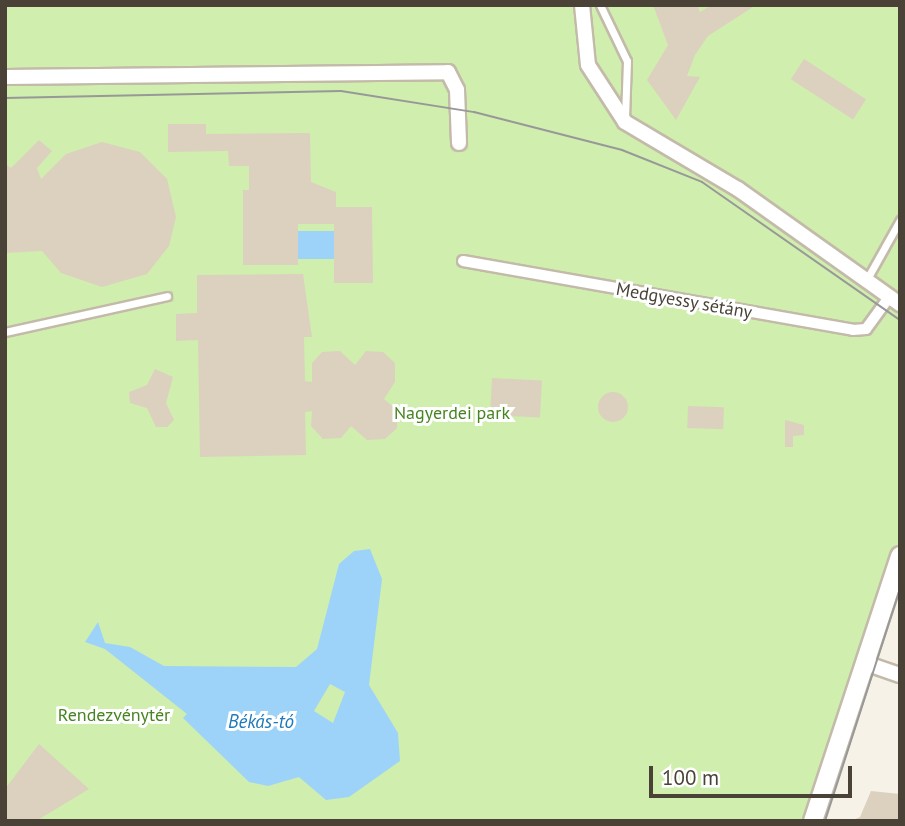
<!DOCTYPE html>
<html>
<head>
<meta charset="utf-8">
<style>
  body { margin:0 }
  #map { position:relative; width:905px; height:826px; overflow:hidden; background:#f6f2e8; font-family:"PT Sans",sans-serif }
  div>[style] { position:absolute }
  .green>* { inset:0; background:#d0eead }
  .water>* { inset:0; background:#9ed3f9; transform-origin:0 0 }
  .building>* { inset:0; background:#dcd1bf; transform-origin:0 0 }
  .round { border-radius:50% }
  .roads { filter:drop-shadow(2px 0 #c3baa9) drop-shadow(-2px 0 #c3baa9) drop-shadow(0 2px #c3baa9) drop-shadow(0 -2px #c3baa9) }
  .service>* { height:7px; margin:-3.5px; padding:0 3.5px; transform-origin:3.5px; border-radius:3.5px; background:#fff }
  .pedestrian>* { height:10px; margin:-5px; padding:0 5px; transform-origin:5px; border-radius:5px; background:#fff }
  .minor>* { height:14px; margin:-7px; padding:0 7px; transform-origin:7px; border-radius:7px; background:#fff }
  .tertiary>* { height:18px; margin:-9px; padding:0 9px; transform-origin:9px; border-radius:9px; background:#fff }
  .tram>* { height:2px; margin:-1px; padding:0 1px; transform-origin:1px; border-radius:1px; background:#989898 }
  span { translate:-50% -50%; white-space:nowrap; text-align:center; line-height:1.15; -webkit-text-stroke:6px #fff; paint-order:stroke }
  .street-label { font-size:18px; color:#4a4236 }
  .park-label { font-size:18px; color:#468421 }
  .water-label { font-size:19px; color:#2079bb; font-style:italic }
  .frame { position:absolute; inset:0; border:7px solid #4a4236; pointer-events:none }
  .scale { position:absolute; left:649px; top:766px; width:203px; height:32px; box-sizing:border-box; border:4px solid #4a4236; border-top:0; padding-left:9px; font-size:21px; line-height:24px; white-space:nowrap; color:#4a4236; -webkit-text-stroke:5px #fff; paint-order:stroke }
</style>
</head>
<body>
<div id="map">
  <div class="green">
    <div style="clip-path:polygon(5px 5px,900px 5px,900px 556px,813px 821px,5px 821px)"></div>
  </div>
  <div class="water">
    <div style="left:298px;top:231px;width:36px;height:28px"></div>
    <div style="clip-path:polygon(evenodd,370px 549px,382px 579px,369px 685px,398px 733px,400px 761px,349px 797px,326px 800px,299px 777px,268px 786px,249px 782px,183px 718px,187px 714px,105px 649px,85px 642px,98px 622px,105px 643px,130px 647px,164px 666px,296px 667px,317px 649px,339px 564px,354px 551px,370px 549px,330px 684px,345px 692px,333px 723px,314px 711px,330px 684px)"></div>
  </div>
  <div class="building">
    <div style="clip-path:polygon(653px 5px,697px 5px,700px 12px,712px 5px,756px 5px,708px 36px,695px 55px,687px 76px,700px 77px,676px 120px,647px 80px,668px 45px)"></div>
    <div style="left:804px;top:59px;width:74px;height:24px;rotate:33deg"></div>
    <div style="clip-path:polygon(168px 124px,206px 124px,206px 134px,310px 133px,311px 182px,336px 192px,336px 207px,372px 207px,373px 283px,334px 283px,334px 224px,298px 224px,298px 265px,243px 265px,243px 190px,249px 190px,249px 166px,229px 166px,228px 151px,168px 152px)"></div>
    <div style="clip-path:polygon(39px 140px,52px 151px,37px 168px,41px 179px,66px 154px,102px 142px,140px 152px,167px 179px,176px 217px,169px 246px,147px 274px,102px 287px,61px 273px,42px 251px,5px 253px,5px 164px,11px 168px)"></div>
    <div style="clip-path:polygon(303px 274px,312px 337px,304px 337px,305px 381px,312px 382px,312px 363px,322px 352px,340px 351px,355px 365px,366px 351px,383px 352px,395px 363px,395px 382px,384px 399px,397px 410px,397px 428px,385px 439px,367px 440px,351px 426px,341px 438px,323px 439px,311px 426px,312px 411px,305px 412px,306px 455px,200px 457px,198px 340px,176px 341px,176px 314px,197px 313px,197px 275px)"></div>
    <div style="clip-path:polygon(155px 369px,173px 377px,166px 403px,174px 420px,167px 427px,156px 427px,147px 408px,130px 403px,129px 392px,147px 385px)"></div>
    <div style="left:492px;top:378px;width:50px;height:37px;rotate:3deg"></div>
    <div class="round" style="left:598px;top:392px;width:30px;height:30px"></div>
    <div style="left:688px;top:406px;width:36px;height:22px;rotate:2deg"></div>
    <div style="clip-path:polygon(785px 420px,804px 425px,804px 435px,793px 436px,793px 447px,785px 447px)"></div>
    <div style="clip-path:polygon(39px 744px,89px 789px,36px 821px,5px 821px,5px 789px)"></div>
    <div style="clip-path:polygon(871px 791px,900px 794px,900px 821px,851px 821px,860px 817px)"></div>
  </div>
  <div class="roads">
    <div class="service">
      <div style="left:600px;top:5px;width:62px;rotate:64.3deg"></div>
      <div style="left:627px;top:61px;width:57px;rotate:92deg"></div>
      <div style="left:867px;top:279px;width:68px;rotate:-60.8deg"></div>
      <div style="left:5px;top:332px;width:166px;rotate:-12.5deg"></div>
    </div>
    <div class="pedestrian">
      <div style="left:463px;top:261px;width:396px;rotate:10deg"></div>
      <div style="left:853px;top:330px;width:13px;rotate:-4deg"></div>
      <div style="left:866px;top:329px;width:39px;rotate:-54deg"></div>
    </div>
    <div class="minor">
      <div style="left:582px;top:5px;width:60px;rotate:84.3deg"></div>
      <div style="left:588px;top:65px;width:68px;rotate:57deg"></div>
      <div style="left:625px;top:122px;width:131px;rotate:30.7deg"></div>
      <div style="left:738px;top:189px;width:199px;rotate:35.4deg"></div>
      <div style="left:5px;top:77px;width:443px;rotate:-0.6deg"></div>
      <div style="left:448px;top:72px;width:20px;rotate:63deg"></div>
      <div style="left:457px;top:90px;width:53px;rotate:87.8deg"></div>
      <div style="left:865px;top:663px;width:37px;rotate:19deg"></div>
    </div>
    <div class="tertiary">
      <div style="left:813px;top:821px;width:279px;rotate:-71.8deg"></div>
    </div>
  </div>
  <div class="tram">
    <div style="left:5px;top:98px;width:336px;rotate:-1.2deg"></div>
    <div style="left:341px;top:91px;width:135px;rotate:9deg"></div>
    <div style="left:474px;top:112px;width:153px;rotate:14.4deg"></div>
    <div style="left:622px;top:150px;width:86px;rotate:21.8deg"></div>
    <div style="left:702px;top:182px;width:241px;rotate:34.9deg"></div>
    <div style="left:825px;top:821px;width:244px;rotate:-72.1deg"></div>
  </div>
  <div class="street-label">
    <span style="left:684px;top:301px;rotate:10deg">Medgyessy sétány</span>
  </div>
  <div class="park-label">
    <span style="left:452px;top:413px">Nagyerdei park</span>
    <span style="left:114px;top:715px">Rendezvénytér</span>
  </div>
  <div class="water-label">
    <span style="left:261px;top:722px">Békás-tó</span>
  </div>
  <div class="frame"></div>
  <div class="scale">100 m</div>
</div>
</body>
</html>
